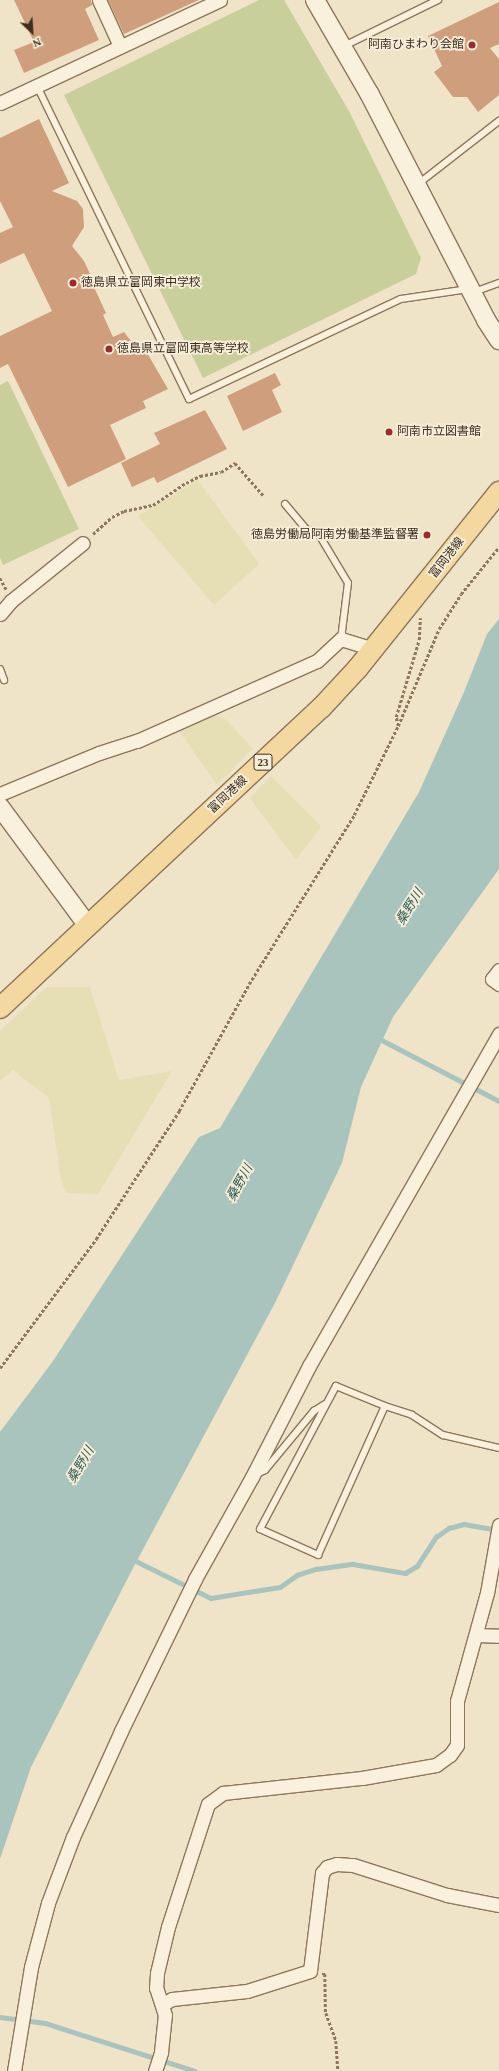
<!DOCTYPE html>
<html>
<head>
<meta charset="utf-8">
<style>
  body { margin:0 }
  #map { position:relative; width:499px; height:2071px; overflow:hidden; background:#f0e4c8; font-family:"Times New Roman","Noto Sans JP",serif }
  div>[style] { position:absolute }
  .farmland>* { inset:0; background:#e6deb5 }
  .green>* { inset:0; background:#c9cf9b }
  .water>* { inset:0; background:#a9c4bc }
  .stream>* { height:4.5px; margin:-2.25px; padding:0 2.25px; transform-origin:2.25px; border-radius:2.25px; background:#a9c4bc }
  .building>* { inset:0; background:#cf9f7d }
  .path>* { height:2.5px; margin-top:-1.25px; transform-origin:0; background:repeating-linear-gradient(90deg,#8d765c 0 3px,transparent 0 5px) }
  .roads { filter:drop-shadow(1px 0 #8d765c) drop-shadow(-1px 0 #8d765c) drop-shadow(0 1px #8d765c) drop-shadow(0 -1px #8d765c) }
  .lane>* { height:6px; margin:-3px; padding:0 3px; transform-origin:3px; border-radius:3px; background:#faf1dc }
  .street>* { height:13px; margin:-6.5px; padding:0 6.5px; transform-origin:6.5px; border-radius:6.5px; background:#faf1dc }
  .secondary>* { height:18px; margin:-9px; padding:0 9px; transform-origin:9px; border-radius:9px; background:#faf1dc }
  .primary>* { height:20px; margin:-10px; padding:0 10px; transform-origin:10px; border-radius:10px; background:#f3d9a0 }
  .dots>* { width:11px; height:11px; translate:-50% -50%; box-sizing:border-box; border:2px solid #f7eed8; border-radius:50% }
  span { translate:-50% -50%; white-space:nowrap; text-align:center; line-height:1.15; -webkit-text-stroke:3.5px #f7eed8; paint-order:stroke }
  .shield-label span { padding:1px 3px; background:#f7eed8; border:1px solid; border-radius:3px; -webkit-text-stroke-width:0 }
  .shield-label { font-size:11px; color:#3d2e20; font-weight:700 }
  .poi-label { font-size:12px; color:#3d2e20 }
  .right { translate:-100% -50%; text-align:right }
  .left { translate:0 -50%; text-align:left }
  .street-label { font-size:12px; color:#3d2e20 }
  .water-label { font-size:13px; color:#2f5d5a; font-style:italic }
  .north { position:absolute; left:12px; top:12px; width:40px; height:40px; -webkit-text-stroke:3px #f7eed8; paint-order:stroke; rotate:155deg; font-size:11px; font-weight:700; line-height:16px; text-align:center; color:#3d2e20 }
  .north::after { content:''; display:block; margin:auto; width:14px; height:18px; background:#3d2e20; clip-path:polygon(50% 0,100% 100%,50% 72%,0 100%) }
</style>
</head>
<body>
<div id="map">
  <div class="farmland">
    <div style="clip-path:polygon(198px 480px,259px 564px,214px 605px,138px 516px)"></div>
    <div style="clip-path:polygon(212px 714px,227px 720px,253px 749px,217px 785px,179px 731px)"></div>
    <div style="clip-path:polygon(271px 776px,321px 826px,296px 860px,250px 798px)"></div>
    <div style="clip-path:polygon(47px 987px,90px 987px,119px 1080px,172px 1071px,98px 1194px,66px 1193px,61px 1180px,49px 1098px,13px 1070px,0 1081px,0 1031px)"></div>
  </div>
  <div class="green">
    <div style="clip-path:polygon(259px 0,284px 0,349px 111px,421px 258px,416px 274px,203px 378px,64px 95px)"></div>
    <div style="clip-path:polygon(8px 381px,79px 529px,3px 565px,0 558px,0 385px)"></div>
  </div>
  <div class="water">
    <div style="clip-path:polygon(499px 619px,499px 869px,393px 1017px,361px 1087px,342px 1163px,276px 1301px,132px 1570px,31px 1767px,0 1859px,0 1432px,53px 1361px,199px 1137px,220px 1128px,419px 792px,464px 692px,487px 634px)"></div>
  </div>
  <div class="stream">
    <div style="left:378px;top:1038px;width:136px;rotate:27.5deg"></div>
    <div style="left:132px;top:1559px;width:88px;rotate:26.3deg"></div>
    <div style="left:211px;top:1598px;width:70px;rotate:-9.1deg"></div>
    <div style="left:280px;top:1587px;width:21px;rotate:-35deg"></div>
    <div style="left:297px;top:1575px;width:20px;rotate:-18deg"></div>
    <div style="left:316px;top:1569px;width:37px;rotate:-8deg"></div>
    <div style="left:353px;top:1564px;width:53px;rotate:9.8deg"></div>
    <div style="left:405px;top:1573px;width:14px;rotate:-30deg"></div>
    <div style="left:417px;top:1566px;width:35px;rotate:-57deg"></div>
    <div style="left:436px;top:1537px;width:16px;rotate:-35deg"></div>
    <div style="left:449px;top:1528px;width:16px;rotate:-15deg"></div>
    <div style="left:464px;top:1524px;width:34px;rotate:10deg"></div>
    <div style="left:0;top:2017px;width:45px;rotate:7.6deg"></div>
    <div style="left:45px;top:2023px;width:157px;rotate:17.7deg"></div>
  </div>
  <div class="building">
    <div style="clip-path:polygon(14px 0,91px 0,92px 5px,85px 9px,99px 40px,24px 73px,14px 50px,34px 42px)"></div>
    <div style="clip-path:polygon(108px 0,199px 0,124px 34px)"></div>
    <div style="clip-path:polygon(499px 2px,499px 44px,490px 48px,499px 59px,499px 95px,478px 112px,467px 97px,453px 97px,434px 72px,442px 66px,428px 36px)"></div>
    <div style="clip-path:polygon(39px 119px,69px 183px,52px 191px,77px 201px,83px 209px,84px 227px,72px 246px,84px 261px,90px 274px,93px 285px,106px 313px,103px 315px,113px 337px,124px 332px,141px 354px,146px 351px,168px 389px,143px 401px,146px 408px,110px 425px,126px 459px,68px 487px,8px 364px,0 368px,0 336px,52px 311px,24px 253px,0 264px,0 233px,13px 227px,0 201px,0 138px)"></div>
    <div style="clip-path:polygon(275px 373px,281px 385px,272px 390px,282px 412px,243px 431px,227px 396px)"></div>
    <div style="clip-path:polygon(205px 410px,227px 449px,157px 483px,154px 477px,132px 487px,121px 463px,160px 444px,154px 433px)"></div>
  </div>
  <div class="path">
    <div style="left:93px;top:534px;width:25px;rotate:-42deg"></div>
    <div style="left:112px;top:517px;width:13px;rotate:-27deg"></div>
    <div style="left:124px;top:511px;width:30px;rotate:-12deg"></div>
    <div style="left:153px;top:505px;width:40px;rotate:-34deg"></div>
    <div style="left:186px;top:483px;width:16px;rotate:-27deg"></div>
    <div style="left:200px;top:476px;width:21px;rotate:-11deg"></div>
    <div style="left:221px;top:472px;width:17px;rotate:-33deg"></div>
    <div style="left:235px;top:463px;width:43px;rotate:48.8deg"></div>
    <div style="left:0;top:578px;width:13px;rotate:61deg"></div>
    <div style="left:398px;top:726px;width:9px;rotate:-103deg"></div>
    <div style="left:396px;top:717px;width:80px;rotate:-73.4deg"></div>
    <div style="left:419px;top:640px;width:22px;rotate:-87deg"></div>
    <div style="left:0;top:1368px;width:161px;rotate:-53.3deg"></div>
    <div style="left:96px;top:1239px;width:153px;rotate:-57deg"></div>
    <div style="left:179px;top:1111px;width:145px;rotate:-61.1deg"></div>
    <div style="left:249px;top:984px;width:199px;rotate:-58.1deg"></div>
    <div style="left:354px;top:815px;width:99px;rotate:-63.7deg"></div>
    <div style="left:398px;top:726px;width:105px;rotate:-67.1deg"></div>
    <div style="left:439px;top:629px;width:41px;rotate:-57.8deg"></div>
    <div style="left:461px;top:594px;width:60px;rotate:-51deg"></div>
    <div style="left:322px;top:1974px;width:3px"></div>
    <div style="left:325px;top:1974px;width:39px;rotate:89deg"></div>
    <div style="left:326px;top:2013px;width:30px;rotate:70deg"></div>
    <div style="left:336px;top:2041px;width:30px;rotate:86deg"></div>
  </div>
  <div class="roads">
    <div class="lane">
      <div style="left:344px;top:46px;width:105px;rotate:-26.1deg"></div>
      <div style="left:37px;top:86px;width:348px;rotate:64.1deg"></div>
      <div style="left:189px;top:399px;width:234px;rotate:-25.3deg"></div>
      <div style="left:401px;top:299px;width:68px;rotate:-8.5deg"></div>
      <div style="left:418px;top:184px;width:103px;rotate:-37.9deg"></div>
      <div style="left:474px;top:292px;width:27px;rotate:-20deg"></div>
      <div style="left:285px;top:504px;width:33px;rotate:50deg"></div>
      <div style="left:306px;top:529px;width:13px;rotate:18deg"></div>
      <div style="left:318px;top:533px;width:58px;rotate:59deg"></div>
      <div style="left:348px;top:583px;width:56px;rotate:97.1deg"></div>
      <div style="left:0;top:669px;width:12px;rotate:70deg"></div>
      <div style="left:385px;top:1406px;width:53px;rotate:-157.8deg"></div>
      <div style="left:336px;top:1386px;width:162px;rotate:118deg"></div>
      <div style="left:260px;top:1529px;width:64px;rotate:24.1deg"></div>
      <div style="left:318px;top:1555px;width:163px;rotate:-65.8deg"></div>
      <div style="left:385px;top:1406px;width:28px;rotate:18deg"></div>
      <div style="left:412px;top:1415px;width:37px;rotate:33deg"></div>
      <div style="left:443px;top:1435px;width:57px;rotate:13.1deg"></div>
      <div style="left:255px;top:1475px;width:11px;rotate:-27deg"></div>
      <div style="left:265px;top:1470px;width:77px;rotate:-50.3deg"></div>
      <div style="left:314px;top:1411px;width:13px;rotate:-32deg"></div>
    </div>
    <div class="street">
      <div style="left:99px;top:0;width:51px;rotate:65.5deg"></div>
      <div style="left:0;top:103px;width:243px;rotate:-25.1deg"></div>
      <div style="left:0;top:614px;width:17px;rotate:-50deg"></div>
      <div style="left:11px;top:601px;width:92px;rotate:-38.9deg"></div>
      <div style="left:0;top:794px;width:107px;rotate:-22.5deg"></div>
      <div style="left:99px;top:753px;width:40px;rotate:-18deg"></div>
      <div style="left:137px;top:741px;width:197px;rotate:-24deg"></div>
      <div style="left:317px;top:661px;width:33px;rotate:-43deg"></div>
      <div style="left:341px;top:639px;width:34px;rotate:17deg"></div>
      <div style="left:499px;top:970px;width:11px;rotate:128deg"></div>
      <div style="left:492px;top:979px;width:9px;rotate:36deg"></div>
      <div style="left:476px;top:1635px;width:23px;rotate:2deg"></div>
      <div style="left:163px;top:2004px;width:10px;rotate:-29deg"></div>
      <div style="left:172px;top:1999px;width:75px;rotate:-6.1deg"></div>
      <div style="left:247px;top:1991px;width:66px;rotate:-17.6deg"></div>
      <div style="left:310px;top:1971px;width:99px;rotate:-83deg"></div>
      <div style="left:322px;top:1873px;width:8px;rotate:-50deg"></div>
      <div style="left:327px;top:1867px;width:10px;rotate:-17deg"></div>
      <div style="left:337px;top:1864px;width:16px;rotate:4deg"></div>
      <div style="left:353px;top:1865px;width:99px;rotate:17.7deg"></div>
      <div style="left:447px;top:1895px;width:53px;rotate:10.9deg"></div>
      <div style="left:14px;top:2071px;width:105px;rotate:-80.7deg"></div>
      <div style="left:31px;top:1967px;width:66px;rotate:-75.1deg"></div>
      <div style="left:48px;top:1903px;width:71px;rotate:-69.3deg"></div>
      <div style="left:73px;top:1837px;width:116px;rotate:-65.6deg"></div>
      <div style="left:121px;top:1731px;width:169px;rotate:-64deg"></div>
      <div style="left:195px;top:1579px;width:117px;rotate:-60.8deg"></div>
      <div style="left:252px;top:1477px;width:125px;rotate:-62.8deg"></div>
      <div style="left:309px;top:1366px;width:383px;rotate:-60.2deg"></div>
      <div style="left:155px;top:2071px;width:20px;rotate:-72deg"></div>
      <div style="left:161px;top:2052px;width:37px;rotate:-84deg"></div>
      <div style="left:165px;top:2015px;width:28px;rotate:-108deg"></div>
      <div style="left:156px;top:1988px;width:15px;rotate:-86deg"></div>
      <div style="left:157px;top:1973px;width:47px;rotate:-76.6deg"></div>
      <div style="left:168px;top:1927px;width:129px;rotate:-72deg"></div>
      <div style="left:208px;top:1804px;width:19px;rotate:-36deg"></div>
      <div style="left:223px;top:1793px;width:140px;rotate:-6.2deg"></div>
      <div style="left:362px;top:1778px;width:75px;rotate:-10deg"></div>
      <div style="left:436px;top:1765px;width:17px;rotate:-36deg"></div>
      <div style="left:450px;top:1755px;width:12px;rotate:-55deg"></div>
      <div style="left:457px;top:1745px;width:44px;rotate:-90deg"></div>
      <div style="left:457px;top:1701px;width:112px;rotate:-74.5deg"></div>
      <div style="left:487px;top:1593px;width:69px;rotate:-80deg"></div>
    </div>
    <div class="secondary">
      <div style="left:315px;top:0;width:108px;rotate:59.9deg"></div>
      <div style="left:369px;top:93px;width:255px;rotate:62.7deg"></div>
      <div style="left:486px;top:320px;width:24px;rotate:57deg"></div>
      <div style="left:0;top:807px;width:148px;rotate:53.5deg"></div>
    </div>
    <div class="primary">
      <div style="left:0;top:1008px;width:439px;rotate:-43.1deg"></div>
      <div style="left:321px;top:708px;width:54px;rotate:-47.2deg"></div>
      <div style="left:358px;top:668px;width:226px;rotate:-51.3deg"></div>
    </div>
  </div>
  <div class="dots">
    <div style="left:472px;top:45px;background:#9e2a2b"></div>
    <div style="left:73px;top:283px;background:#9e2a2b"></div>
    <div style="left:109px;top:349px;background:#9e2a2b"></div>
    <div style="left:389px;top:432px;background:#9e2a2b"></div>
    <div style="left:427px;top:535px;background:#9e2a2b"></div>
  </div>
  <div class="shield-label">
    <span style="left:263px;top:762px">23</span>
  </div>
  <div class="poi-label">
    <span class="right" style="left:464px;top:45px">阿南ひまわり会館</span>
    <span class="left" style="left:81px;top:283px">徳島県立富岡東中学校</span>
    <span class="left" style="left:117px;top:349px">徳島県立富岡東高等学校</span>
    <span class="left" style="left:397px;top:432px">阿南市立図書館</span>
    <span class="right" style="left:419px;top:535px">徳島労働局阿南労働基準監督署</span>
  </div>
  <div class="street-label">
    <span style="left:447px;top:558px;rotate:-52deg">富岡港線</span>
    <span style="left:228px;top:795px;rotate:-43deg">富岡港線</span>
  </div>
  <div class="water-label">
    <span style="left:410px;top:907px;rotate:-58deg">桑野川</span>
    <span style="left:240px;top:1183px;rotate:-61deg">桑野川</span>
    <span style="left:81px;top:1465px;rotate:-59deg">桑野川</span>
  </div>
  <div class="north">N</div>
</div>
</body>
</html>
